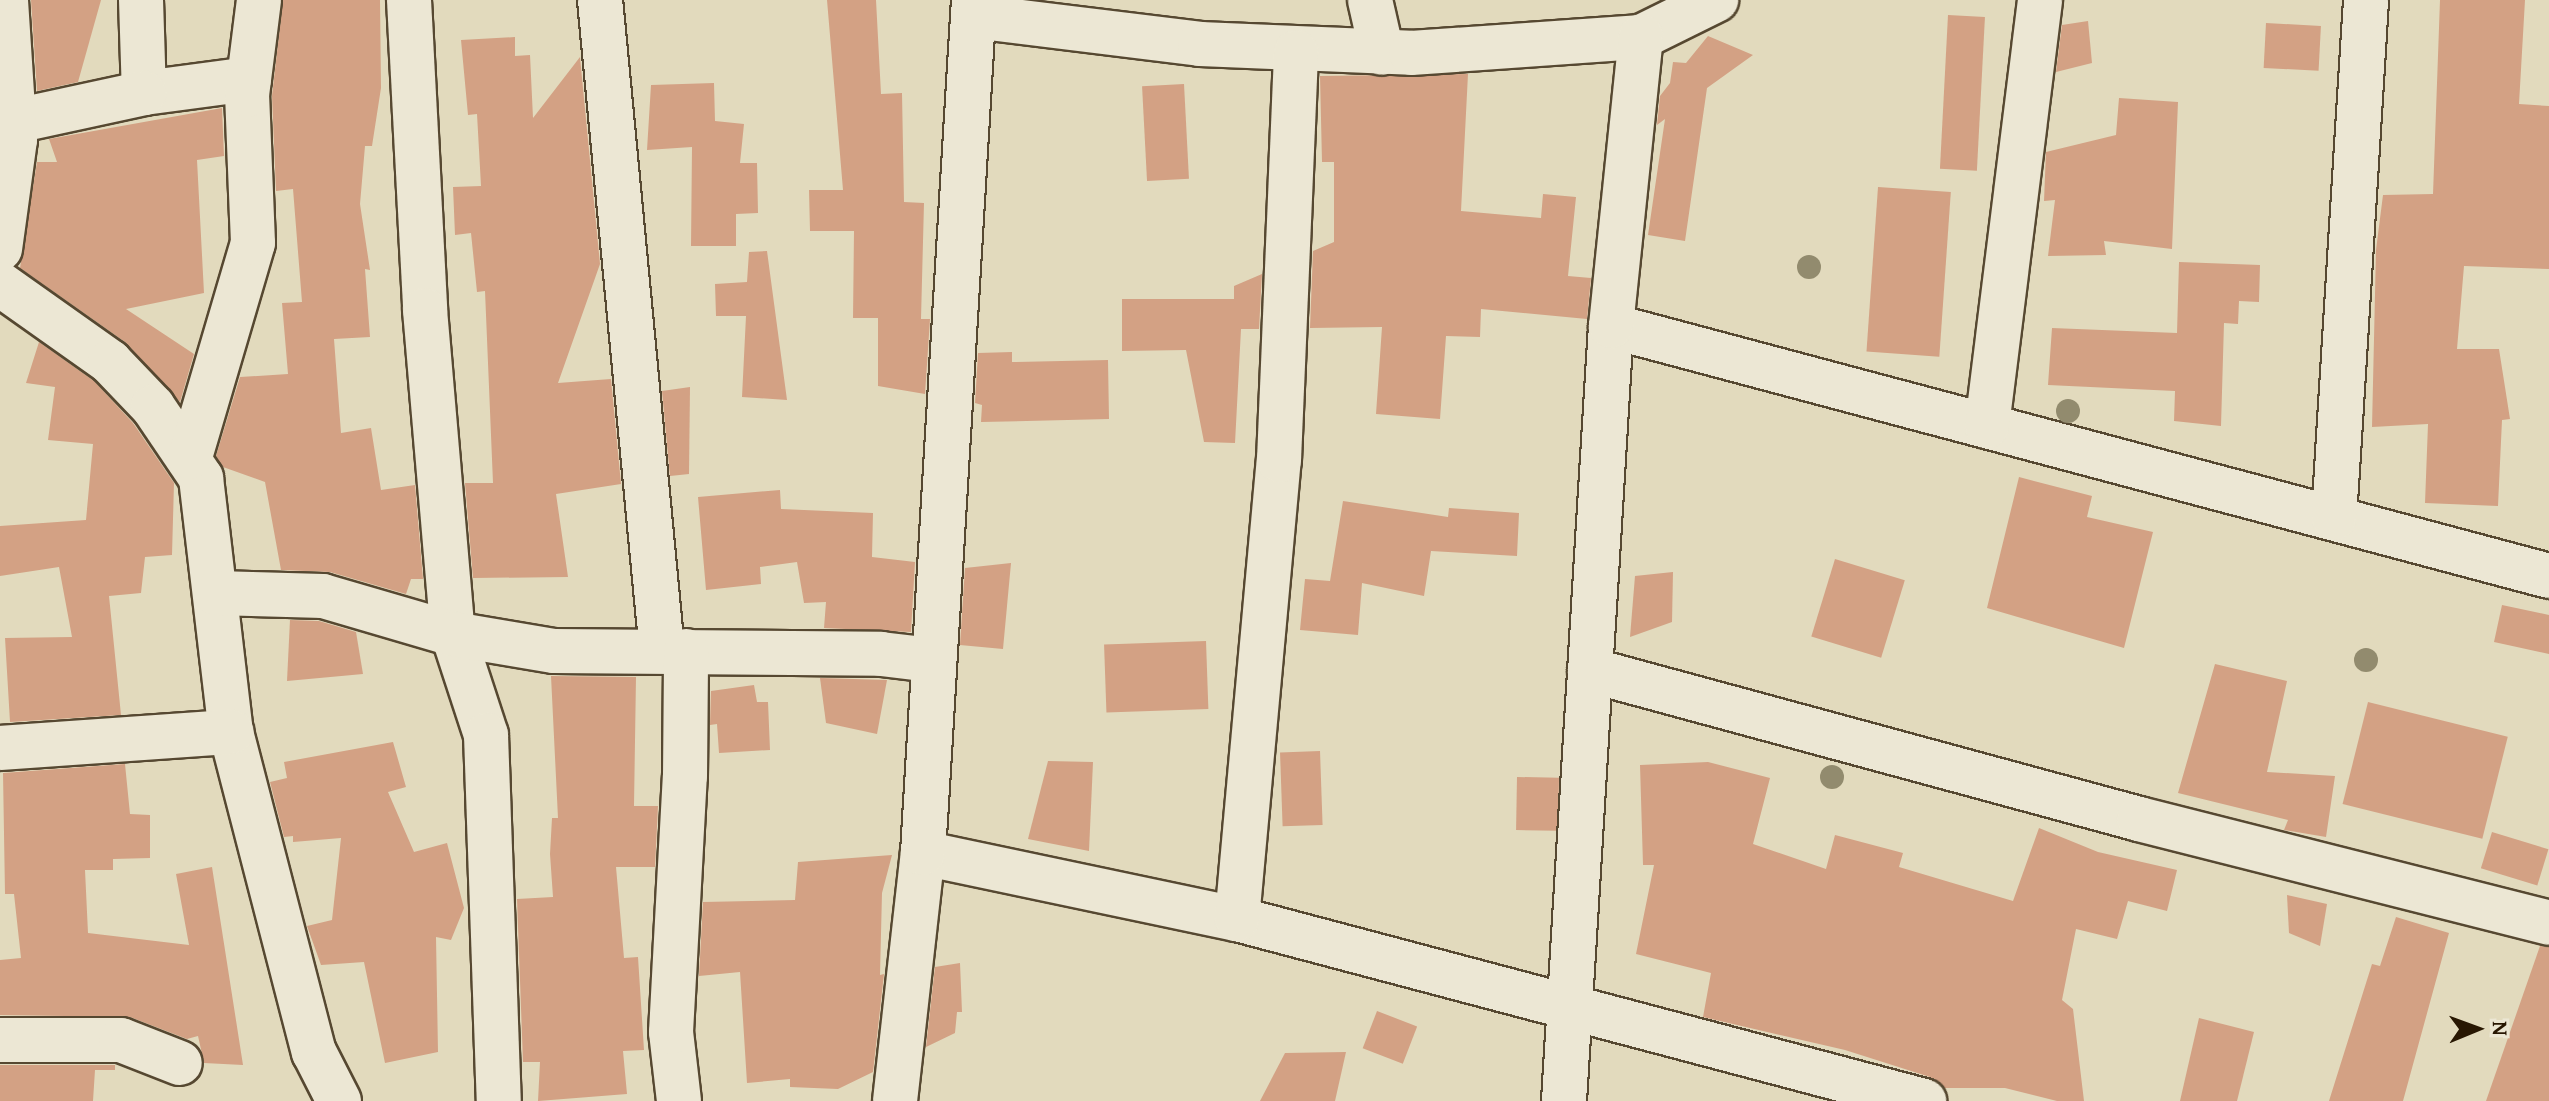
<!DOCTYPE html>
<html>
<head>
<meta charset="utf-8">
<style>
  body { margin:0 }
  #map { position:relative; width:2549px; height:1101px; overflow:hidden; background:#e2dabd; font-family:"Gentium Book Plus",serif }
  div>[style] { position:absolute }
  .building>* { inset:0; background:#d3a184; transform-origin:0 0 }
  .roads { filter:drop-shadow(2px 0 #564831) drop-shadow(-2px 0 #564831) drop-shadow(0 2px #564831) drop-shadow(0 -2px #564831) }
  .minor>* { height:44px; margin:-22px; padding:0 22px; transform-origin:22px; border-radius:22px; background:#ece7d4 }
  .trees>* { width:24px; height:24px; margin:-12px; border-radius:50%; background:#928b6e }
  span { translate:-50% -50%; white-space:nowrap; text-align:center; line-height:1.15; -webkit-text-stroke:6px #ece7d4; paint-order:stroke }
  .north { position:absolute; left:2437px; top:989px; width:80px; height:80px; -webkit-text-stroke:6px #ece7d4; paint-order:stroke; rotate:89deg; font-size:22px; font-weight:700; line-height:32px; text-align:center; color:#281702 }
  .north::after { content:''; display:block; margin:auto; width:28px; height:36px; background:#281702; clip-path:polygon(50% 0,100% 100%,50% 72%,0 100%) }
</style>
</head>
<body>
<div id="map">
  <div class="building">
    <div style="clip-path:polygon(31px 0,101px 0,78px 82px,37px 91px)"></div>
    <div style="clip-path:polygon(283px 0,380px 0,381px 88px,372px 146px,365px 146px,360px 204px,370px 270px,365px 269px,370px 337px,334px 339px,341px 433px,371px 428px,381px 490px,415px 485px,423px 579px,411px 579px,406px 594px,330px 572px,281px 570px,265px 482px,223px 467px,216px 456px,240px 377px,288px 374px,282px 303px,302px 302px,293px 189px,276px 191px,272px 96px)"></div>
    <div style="clip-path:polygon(827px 0,876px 0,881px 94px,902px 93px,904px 202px,924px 203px,921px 319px,930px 319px,925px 394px,878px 386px,878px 318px,853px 318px,854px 231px,810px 231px,809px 190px,843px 190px)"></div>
    <div style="clip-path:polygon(2440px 0,2525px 0,2519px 104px,2549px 106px,2549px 269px,2464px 266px,2457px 349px,2499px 349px,2510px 419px,2502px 420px,2498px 506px,2425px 503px,2428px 424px,2372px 427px,2376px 250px,2383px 195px,2433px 194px)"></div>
    <div style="left:1948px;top:15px;width:37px;height:154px;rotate:3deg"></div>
    <div style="clip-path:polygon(2088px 21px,2092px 63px,2056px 72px,2062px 25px)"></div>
    <div style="left:2266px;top:23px;width:55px;height:45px;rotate:3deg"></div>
    <div style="clip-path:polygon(1708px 36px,1753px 55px,1707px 88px,1685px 241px,1648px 235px,1665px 119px,1657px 125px,1660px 96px,1670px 83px,1673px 62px,1686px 63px)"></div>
    <div style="clip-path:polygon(515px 37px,515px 56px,530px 55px,533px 118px,580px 57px,600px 264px,558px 383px,611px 379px,621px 484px,556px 494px,568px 577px,473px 578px,465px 483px,493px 483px,485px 291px,477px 292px,471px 233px,455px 235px,453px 187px,481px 186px,477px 114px,468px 115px,461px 40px)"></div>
    <div style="clip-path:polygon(1468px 74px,1461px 211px,1541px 218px,1543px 194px,1576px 197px,1568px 276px,1591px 278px,1587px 319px,1481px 309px,1480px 337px,1446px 336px,1440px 419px,1376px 414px,1382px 327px,1310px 328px,1313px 251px,1334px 242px,1334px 162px,1322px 162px,1320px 76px)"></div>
    <div style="clip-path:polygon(714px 83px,715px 121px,744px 124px,740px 163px,757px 163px,758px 213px,736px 214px,736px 246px,691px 246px,692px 147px,647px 150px,651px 85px)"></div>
    <div style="left:1184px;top:84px;width:95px;height:42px;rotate:87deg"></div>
    <div style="clip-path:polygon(2119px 98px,2178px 102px,2172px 249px,2104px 241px,2106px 255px,2048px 256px,2055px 200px,2044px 201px,2046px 152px,2116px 135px)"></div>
    <div style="clip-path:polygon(222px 108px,224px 156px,197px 160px,204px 293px,126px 309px,194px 354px,180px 402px,125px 342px,20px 268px,37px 162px,57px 162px,49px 139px)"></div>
    <div style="left:1878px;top:187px;width:73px;height:165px;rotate:4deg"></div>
    <div style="clip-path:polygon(767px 251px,787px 400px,742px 397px,746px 316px,716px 316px,715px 284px,747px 282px,749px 252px)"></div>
    <div style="clip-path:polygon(2179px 262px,2260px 265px,2259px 302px,2239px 301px,2238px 324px,2224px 323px,2221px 426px,2174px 421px,2175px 391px,2048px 385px,2052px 328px,2177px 333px)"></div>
    <div style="clip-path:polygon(1262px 274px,1259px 329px,1241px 329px,1235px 443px,1204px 442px,1186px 350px,1122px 351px,1122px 299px,1234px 299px,1234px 286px)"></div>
    <div style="clip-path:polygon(39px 342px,94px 381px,133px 423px,174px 483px,172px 555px,145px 557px,141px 593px,109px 596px,121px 715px,10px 722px,5px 638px,72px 637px,59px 567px,0 576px,0 526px,86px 520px,93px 444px,48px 440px,55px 387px,26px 383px)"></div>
    <div style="clip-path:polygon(1012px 352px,1012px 362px,1108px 360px,1109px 419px,981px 422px,982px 405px,975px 403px,978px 353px)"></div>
    <div style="clip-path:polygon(690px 387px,689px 474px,670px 476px,662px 391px)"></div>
    <div style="clip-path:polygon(2019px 477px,2092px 496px,2087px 517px,2153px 532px,2124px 648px,1987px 608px)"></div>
    <div style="clip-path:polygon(780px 490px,781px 509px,873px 513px,872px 557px,915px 562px,911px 632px,824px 628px,826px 602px,804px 603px,797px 562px,760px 567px,761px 584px,706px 590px,698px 497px)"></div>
    <div style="clip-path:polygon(1343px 501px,1448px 517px,1449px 508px,1519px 513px,1517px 556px,1431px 551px,1424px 596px,1362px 583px,1358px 635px,1300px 630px,1305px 579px,1330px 581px)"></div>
    <div style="left:1835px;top:559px;width:73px;height:81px;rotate:17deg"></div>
    <div style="clip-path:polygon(1011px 563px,1003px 649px,960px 645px,965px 568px)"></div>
    <div style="clip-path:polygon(1673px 572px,1672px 622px,1630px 637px,1635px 576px)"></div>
    <div style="clip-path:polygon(2502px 605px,2549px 615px,2549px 654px,2494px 642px)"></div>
    <div style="clip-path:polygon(290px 620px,319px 621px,356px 632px,363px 674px,287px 681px)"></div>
    <div style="left:1206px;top:641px;width:68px;height:102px;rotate:88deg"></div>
    <div style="clip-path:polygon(2215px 664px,2287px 681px,2267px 772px,2335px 776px,2326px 837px,2284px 830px,2288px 820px,2178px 793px)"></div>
    <div style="clip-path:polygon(551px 676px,636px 677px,634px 806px,658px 806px,655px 867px,616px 867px,624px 958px,638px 957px,644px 1050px,623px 1051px,627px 1094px,538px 1101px,540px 1062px,523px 1062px,517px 899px,553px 897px,550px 854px,552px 818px,558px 818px)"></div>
    <div style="clip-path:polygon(820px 678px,887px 680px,877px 734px,826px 723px)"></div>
    <div style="clip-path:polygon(754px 685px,757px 702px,768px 702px,770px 750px,719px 753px,717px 724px,710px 725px,711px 691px)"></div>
    <div style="left:2368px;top:702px;width:144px;height:105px;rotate:14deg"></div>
    <div style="clip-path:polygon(393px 742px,406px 787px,388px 792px,414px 852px,447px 843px,464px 908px,451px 940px,436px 937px,438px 1052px,385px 1063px,364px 962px,321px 965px,307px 926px,332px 920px,341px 838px,293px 842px,293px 836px,284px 837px,270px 782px,287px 778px,284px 762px)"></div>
    <div style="left:1320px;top:751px;width:74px;height:40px;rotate:88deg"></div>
    <div style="clip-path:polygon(1048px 761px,1093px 762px,1089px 851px,1028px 839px)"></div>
    <div style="clip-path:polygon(1708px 762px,1770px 778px,1753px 844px,1826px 869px,1835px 835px,1903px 853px,1899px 867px,2013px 901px,2039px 828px,2098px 852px,2177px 870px,2167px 911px,2128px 901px,2117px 939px,2076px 929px,2062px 1000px,2073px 1009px,2084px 1101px,2057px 1101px,2005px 1088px,1944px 1088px,1930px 1077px,1845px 1050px,1703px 1017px,1711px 973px,1636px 954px,1654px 865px,1643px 865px,1640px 765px)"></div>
    <div style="clip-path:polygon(125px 764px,130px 814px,150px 815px,150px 858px,113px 859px,113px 870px,85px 870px,88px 933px,189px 945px,176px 874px,212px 867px,243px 1065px,204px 1063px,198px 1036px,187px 1039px,130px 1017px,0 1015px,0 960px,21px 958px,14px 894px,5px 894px,3px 773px)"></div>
    <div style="left:1517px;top:777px;width:42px;height:53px;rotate:1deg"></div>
    <div style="left:2492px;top:832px;width:59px;height:38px;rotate:17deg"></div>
    <div style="clip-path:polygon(892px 855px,882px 893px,880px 975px,884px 974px,873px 1072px,838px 1089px,790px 1087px,790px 1079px,747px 1083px,740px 972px,699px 976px,703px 902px,795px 900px,798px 862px)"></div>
    <div style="clip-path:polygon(2287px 895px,2327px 904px,2320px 946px,2289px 933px)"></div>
    <div style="clip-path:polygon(2396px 917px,2449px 933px,2403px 1101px,2329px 1101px,2372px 964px,2380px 966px)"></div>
    <div style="clip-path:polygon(2540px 946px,2549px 947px,2549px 1101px,2486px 1101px)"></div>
    <div style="clip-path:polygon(960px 963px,962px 1012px,957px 1012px,955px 1033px,926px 1047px,935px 967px)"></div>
    <div style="left:1377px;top:1011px;width:43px;height:40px;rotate:21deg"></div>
    <div style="clip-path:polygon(2199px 1018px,2254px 1032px,2237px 1101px,2180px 1101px)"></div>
    <div style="clip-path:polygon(1346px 1052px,1335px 1101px,1260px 1101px,1285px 1053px)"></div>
    <div style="clip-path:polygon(0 1065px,115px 1065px,115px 1070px,95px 1070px,93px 1101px,0 1101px)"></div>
  </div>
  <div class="roads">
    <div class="minor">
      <div style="left:141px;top:0;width:93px;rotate:88.2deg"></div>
      <div style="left:144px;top:93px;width:106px;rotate:-7.6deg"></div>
      <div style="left:409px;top:0;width:310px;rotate:87deg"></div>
      <div style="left:425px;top:310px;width:325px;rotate:85.1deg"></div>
      <div style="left:453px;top:634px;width:106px;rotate:71.9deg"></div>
      <div style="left:486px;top:735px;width:366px;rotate:88deg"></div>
      <div style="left:600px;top:0;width:654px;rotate:84.56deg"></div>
      <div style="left:1370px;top:0;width:54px;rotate:77.2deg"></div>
      <div style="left:973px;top:16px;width:229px;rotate:7deg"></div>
      <div style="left:1200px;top:44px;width:211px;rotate:2.4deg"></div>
      <div style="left:1411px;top:53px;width:231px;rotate:-4deg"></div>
      <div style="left:1641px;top:37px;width:84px;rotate:-26.3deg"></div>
      <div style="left:15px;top:121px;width:132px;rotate:-12.2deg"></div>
      <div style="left:0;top:249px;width:110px;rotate:-82.2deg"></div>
      <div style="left:15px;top:140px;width:140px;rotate:-93.7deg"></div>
      <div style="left:0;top:284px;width:135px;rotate:35.3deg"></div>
      <div style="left:110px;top:362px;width:62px;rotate:46.3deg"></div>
      <div style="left:153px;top:407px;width:86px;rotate:55.9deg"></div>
      <div style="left:201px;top:478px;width:256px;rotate:83.3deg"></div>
      <div style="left:231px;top:732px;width:331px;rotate:75.5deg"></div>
      <div style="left:314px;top:1052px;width:55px;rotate:63deg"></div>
      <div style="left:1611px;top:326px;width:971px;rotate:14.92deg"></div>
      <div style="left:1987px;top:426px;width:429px;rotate:-82.9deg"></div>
      <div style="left:190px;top:457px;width:223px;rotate:-73.6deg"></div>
      <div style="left:253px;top:243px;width:148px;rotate:-92.3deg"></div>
      <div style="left:247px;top:95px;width:96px;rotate:-82.8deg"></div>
      <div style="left:2334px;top:518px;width:519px;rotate:-86.46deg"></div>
      <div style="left:216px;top:593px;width:107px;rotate:1.6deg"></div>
      <div style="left:323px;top:596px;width:135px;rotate:16.3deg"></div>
      <div style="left:453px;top:634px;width:102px;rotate:9.6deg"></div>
      <div style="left:554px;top:651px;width:327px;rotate:0.5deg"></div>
      <div style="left:881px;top:654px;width:50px;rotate:6.8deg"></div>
      <div style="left:1590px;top:670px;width:569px;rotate:15.18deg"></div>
      <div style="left:2139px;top:819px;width:423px;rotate:14.2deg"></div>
      <div style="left:0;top:748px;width:232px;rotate:-4deg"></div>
      <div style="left:923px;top:853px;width:321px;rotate:11.9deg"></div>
      <div style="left:1237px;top:919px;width:711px;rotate:14.84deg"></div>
      <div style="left:1237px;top:919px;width:461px;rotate:-84.8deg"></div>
      <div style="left:1279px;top:460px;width:408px;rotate:-87.6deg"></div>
      <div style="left:0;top:1040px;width:121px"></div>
      <div style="left:121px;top:1040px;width:63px;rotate:21.3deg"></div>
      <div style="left:679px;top:1101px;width:69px;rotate:-96.6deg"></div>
      <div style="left:671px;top:1032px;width:256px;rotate:-86.9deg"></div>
      <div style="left:685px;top:776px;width:125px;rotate:-89.5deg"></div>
      <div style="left:895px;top:1101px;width:250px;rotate:-83.6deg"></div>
      <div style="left:923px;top:853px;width:855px;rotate:-86.58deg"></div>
      <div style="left:1564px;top:1101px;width:776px;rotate:-86.53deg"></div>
      <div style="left:1611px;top:326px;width:291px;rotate:-84.1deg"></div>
    </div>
  </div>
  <div class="trees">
    <div style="left:1809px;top:267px"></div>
    <div style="left:2068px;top:411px"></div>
    <div style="left:2366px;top:660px"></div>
    <div style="left:1832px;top:777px"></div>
  </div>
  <div class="north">N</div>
</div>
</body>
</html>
